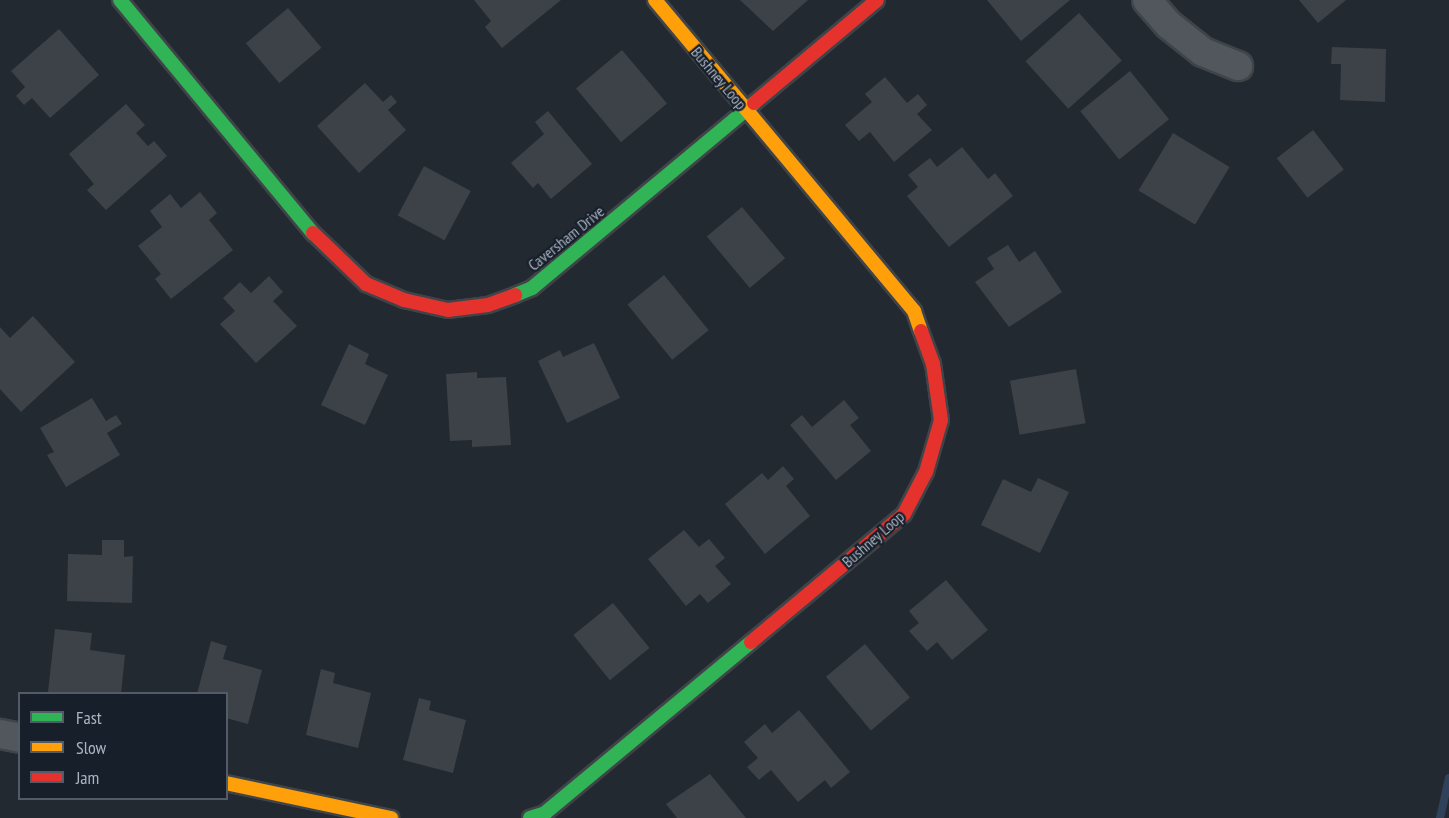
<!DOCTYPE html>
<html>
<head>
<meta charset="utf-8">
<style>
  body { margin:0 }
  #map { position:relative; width:1449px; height:818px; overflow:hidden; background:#232930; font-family:"PT Sans Narrow",sans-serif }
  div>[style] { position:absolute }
  .stream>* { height:8px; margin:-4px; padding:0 4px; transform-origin:4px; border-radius:4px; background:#2f4259 }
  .building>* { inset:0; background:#3d4248; transform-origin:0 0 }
  .roads { filter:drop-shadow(2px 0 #3f4449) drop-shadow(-2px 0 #3f4449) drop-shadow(0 2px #3f4449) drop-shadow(0 -2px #3f4449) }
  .street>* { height:28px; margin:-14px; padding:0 14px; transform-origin:14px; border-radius:14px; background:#52575e }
  .fast>* { height:14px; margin:-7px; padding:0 7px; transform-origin:7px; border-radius:7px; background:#30b455 }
  .slow>* { height:14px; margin:-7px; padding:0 7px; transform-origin:7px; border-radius:7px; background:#ff9f0a }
  .jam>* { height:14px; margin:-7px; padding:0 7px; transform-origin:7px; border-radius:7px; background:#e5322d }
  span { translate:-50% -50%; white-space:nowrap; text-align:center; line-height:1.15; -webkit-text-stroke:4.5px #171f2a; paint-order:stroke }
  .street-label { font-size:16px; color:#aab5c3 }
  .legend { position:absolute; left:18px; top:692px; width:210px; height:108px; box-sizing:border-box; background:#171f2a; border:2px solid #525b67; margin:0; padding:8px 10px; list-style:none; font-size:18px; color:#aab5c3 }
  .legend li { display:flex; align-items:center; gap:12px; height:30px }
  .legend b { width:30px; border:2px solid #525b67 }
</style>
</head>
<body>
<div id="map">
  <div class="stream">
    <div style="left:1440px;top:818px;width:41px;rotate:-77.3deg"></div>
  </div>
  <div class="building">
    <div style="clip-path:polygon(474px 0,561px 0,502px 48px,485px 27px,491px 21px)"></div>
    <div style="clip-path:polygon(740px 0,808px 0,773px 31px)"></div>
    <div style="clip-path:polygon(987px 0,1070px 0,1021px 41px)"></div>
    <div style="clip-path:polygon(1299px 0,1346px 0,1318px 23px)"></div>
    <div style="left:288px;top:8px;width:52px;height:55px;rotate:50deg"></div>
    <div style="left:1079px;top:13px;width:64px;height:72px;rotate:48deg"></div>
    <div style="clip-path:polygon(59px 29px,99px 75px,50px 118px,32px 98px,24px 105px,16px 96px,25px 87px,11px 71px)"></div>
    <div style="clip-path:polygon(1332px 47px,1386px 49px,1385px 102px,1340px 100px,1341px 64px,1331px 64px)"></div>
    <div style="left:622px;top:50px;width:70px;height:60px;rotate:50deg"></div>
    <div style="left:1130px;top:71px;width:62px;height:64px;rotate:51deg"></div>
    <div style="clip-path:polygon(885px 77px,907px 103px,918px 94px,927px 105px,917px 114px,932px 130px,894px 162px,870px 132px,859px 141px,845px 125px,872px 102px,865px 94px)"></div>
    <div style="clip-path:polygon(365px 83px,383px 102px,391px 95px,397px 102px,388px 110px,406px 130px,359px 173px,317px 126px)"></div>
    <div style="clip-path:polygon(126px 104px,145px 125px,136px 133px,148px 146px,154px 141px,167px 156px,106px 210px,87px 190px,94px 184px,69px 154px)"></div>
    <div style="clip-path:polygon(548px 111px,592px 164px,551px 199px,538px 183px,533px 188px,511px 163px,544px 134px,535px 122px)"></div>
    <div style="left:1313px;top:130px;width:50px;height:46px;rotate:52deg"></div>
    <div style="left:1173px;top:133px;width:66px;height:67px;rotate:31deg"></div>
    <div style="clip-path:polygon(962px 147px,988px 179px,995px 173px,1013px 196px,949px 247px,907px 196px,918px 187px,908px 175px,930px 158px,937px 167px)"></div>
    <div style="left:424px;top:166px;width:53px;height:56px;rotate:28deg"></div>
    <div style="clip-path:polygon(200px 192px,217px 213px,209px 220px,233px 250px,171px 299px,155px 279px,161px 274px,138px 246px,162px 227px,150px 211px,170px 194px,181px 208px)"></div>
    <div style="left:742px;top:207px;width:67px;height:46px;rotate:50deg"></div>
    <div style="clip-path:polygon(1008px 245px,1019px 262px,1035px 251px,1062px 292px,1009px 327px,975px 282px,994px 269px,987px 258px)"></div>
    <div style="left:664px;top:275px;width:71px;height:47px;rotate:51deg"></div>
    <div style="clip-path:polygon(269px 276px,283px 292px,273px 301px,297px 326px,256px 363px,220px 324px,235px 311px,223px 298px,240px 282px,251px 293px)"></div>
    <div style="clip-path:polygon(33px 316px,75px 362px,21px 412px,0 389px,0 327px,10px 338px)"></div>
    <div style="clip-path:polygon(594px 343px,620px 398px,567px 423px,538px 361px,560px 350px,563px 357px)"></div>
    <div style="clip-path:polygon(349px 344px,369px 354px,365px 364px,388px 375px,365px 425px,321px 405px)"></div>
    <div style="left:1076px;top:369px;width:55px;height:67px;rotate:80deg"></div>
    <div style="clip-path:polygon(477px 372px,477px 378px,506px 377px,511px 445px,472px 447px,472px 440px,450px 441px,446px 374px)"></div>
    <div style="clip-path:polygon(92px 398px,106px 421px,116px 415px,122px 424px,107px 433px,120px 455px,66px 487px,47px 455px,54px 452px,40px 428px)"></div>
    <div style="clip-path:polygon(844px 400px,859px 418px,850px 425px,871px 451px,836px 480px,790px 425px,802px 415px,812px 427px)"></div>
    <div style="clip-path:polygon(783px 466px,794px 479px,786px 486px,810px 516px,765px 554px,725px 504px,762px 473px,768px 480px)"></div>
    <div style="clip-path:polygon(1038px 478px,1069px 492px,1040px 553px,981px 525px,1003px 479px,1031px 492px)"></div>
    <div style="clip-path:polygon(684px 530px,699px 547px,709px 539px,725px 558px,715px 566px,731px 584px,708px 603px,700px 594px,686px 606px,648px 559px)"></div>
    <div style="clip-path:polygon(102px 540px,124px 540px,124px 557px,133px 556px,132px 603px,67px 601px,68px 554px,102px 555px)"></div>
    <div style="clip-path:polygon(946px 580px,988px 630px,952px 660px,937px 642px,927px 651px,909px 631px,919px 623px,909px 611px)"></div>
    <div style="left:613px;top:603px;width:58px;height:51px;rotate:51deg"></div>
    <div style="clip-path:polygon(55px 629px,92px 633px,90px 650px,125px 655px,121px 694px,48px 692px)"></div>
    <div style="clip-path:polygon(211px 641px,227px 646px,223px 659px,262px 670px,248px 724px,226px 718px,226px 694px,197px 694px)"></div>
    <div style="left:865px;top:644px;width:70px;height:51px;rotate:50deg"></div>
    <div style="clip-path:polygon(321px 669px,335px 673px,333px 683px,371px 693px,358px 748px,306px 735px)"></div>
    <div style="clip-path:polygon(419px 698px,431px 701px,429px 710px,466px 720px,453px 773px,403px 760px)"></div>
    <div style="clip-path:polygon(799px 710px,850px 772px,831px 788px,825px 780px,798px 802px,771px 770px,759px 780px,747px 767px,758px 758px,744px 742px,765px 724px,772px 733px)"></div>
    <div style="clip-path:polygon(710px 774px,746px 818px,677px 818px,666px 804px)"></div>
  </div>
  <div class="roads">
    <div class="street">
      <div style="left:1147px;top:0;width:33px;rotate:49deg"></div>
      <div style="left:1169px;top:25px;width:43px;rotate:38.5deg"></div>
      <div style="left:1203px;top:52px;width:38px;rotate:22deg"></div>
      <div style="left:0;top:734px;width:20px;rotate:11deg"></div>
    </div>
    <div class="fast">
      <div style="left:120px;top:0;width:303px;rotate:50.4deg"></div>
      <div style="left:515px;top:295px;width:18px;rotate:-22deg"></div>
      <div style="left:532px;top:288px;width:289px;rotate:-39.8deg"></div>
      <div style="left:530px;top:818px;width:16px;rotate:-18deg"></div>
      <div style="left:545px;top:813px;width:268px;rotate:-39.7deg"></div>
    </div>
    <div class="slow">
      <div style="left:655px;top:0;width:405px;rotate:50.2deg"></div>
      <div style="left:914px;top:311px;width:21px;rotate:71deg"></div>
      <div style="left:226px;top:783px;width:169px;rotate:12deg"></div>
    </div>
    <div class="jam">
      <div style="left:754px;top:103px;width:160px;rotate:-39.9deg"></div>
      <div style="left:313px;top:233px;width:74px;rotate:43.9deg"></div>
      <div style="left:366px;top:284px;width:41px;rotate:22.8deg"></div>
      <div style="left:404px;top:300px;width:45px;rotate:12.8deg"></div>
      <div style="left:448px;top:310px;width:40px;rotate:-7.1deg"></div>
      <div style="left:488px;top:305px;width:29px;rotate:-20deg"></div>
      <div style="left:751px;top:642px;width:199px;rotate:-39.9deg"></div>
      <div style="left:904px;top:514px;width:47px;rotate:-62.4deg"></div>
      <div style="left:926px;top:472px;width:54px;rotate:-73.9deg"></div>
      <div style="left:941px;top:420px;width:57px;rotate:-98.1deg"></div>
      <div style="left:933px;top:364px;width:35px;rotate:-110deg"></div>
    </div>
  </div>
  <div class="street-label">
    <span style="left:719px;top:78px;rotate:50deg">Bushney Loop</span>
    <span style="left:566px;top:238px;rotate:-39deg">Caversham Drive</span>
    <span style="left:873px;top:539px;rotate:-41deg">Bushney Loop</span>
  </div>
  <ul class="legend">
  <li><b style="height:8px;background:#30b455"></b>Fast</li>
  <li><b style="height:8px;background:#ff9f0a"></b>Slow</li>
  <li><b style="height:8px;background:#e5322d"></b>Jam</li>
  </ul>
</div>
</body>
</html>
